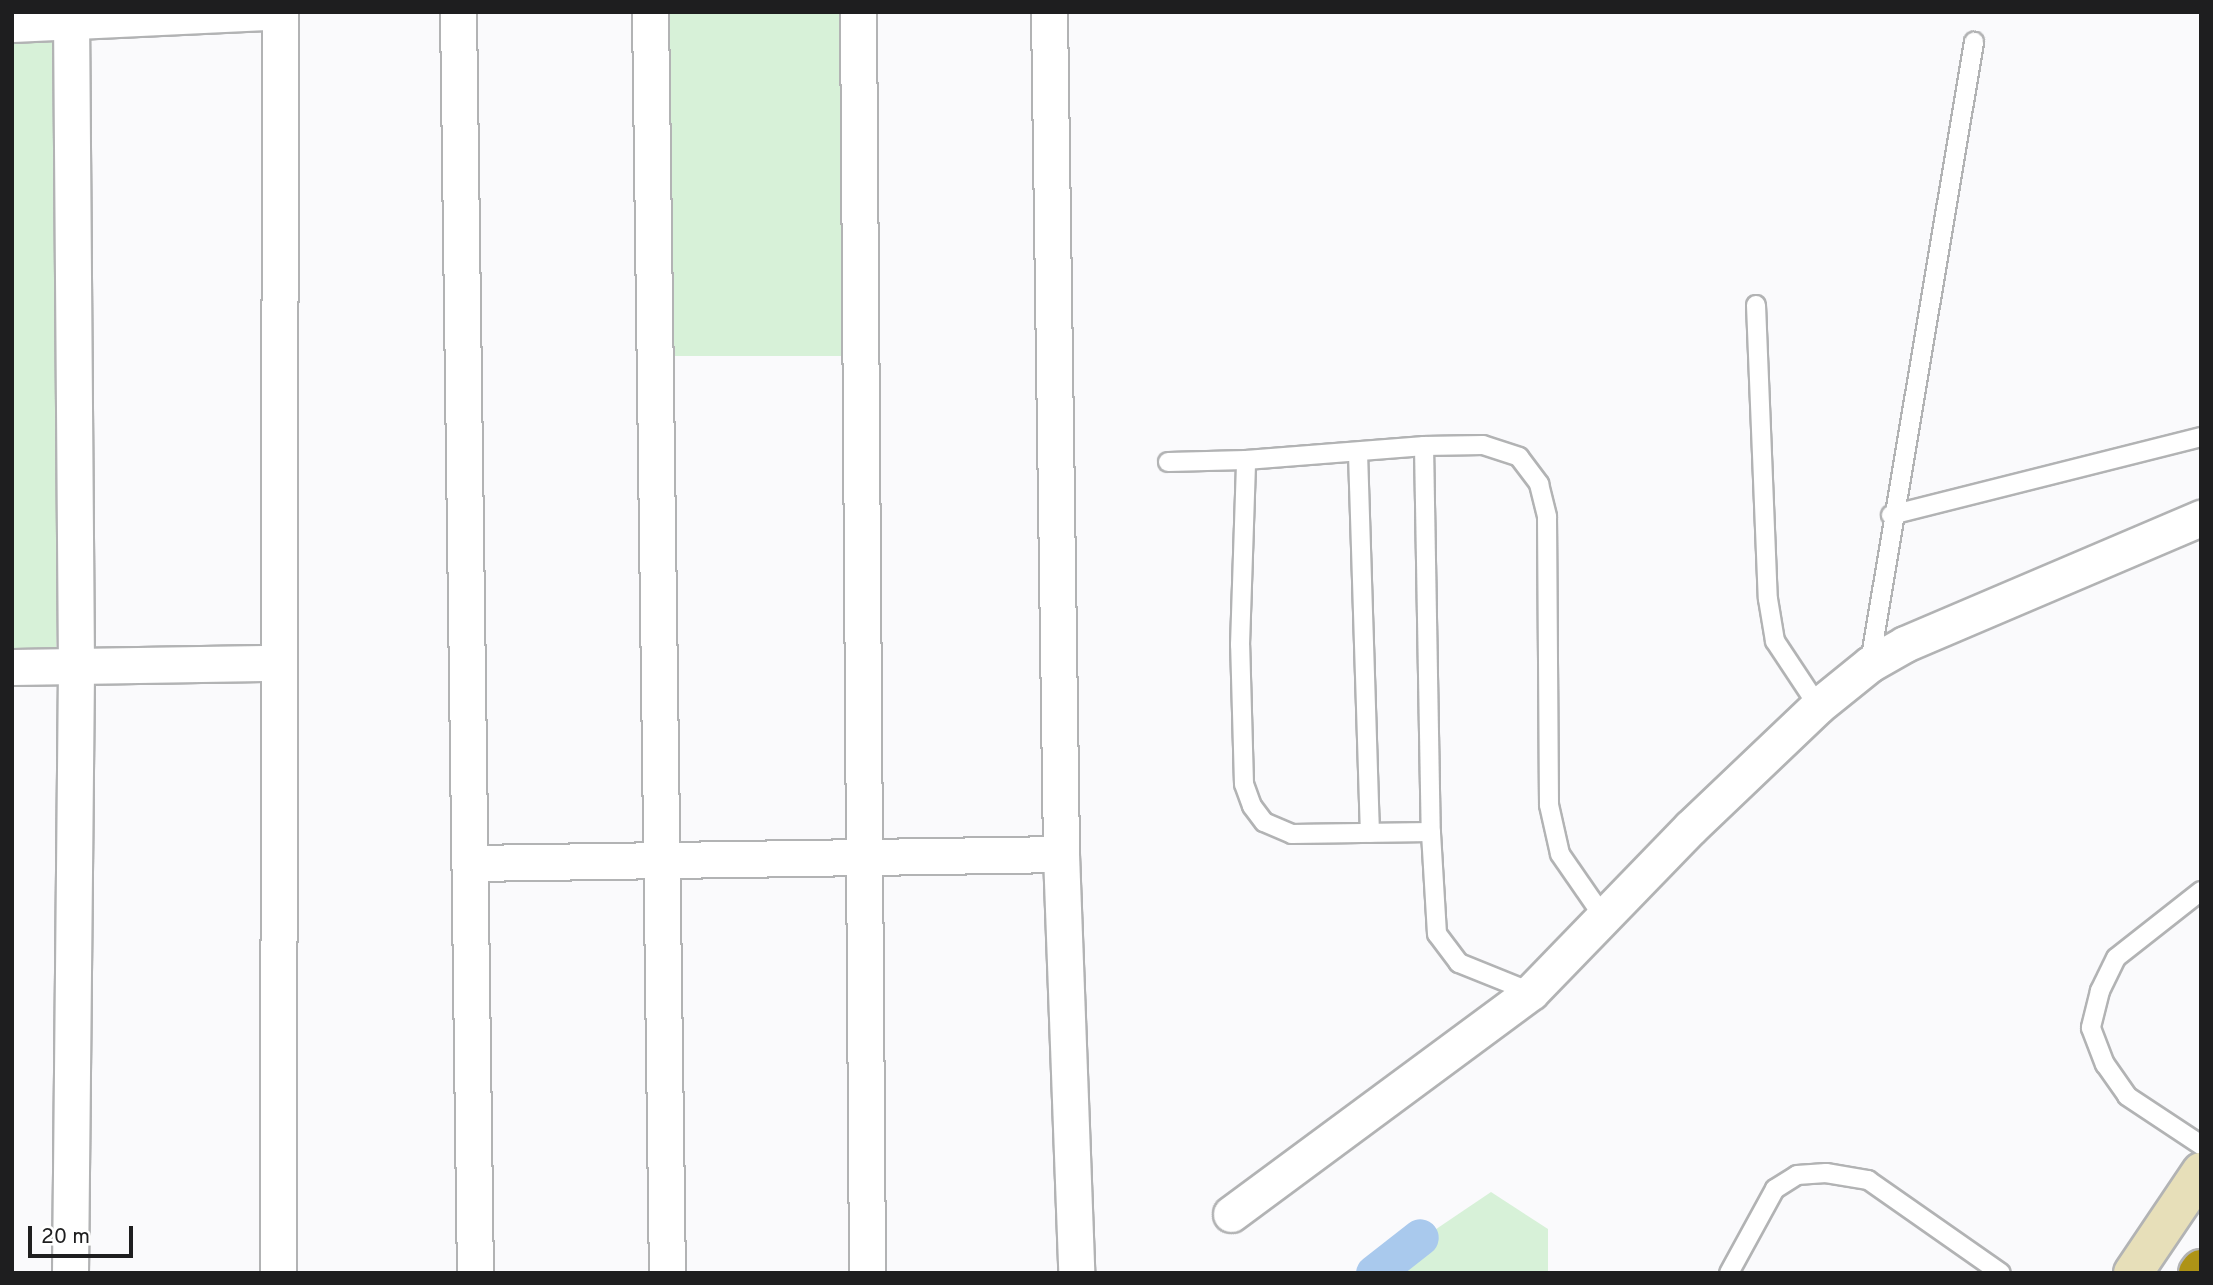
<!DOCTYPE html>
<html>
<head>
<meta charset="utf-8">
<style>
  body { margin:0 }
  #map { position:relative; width:2213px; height:1285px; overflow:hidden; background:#fafafc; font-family:Overpass,sans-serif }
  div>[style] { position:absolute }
  .green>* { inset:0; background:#d7f1d8; transform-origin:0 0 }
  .canal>* { height:37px; margin:-18.5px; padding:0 18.5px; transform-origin:18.5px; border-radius:18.5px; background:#a9c9ed }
  .roads { filter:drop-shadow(2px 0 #b2b3b4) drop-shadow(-2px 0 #b2b3b4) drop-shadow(0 2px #b2b3b4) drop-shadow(0 -2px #b2b3b4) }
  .lane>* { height:18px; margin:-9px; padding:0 9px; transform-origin:9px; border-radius:9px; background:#fff }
  .street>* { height:35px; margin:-17.5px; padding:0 17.5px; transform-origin:17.5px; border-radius:17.5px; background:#fff }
  .secondary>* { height:38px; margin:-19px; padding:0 19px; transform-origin:19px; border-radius:19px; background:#e7dfb9 }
  .highway>* { height:38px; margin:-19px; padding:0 19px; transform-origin:19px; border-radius:19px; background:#ae9316 }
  span { translate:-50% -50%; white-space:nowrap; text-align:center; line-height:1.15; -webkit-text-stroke:5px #fff; paint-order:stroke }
  .frame { position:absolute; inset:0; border:14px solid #1e1e1f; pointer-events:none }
  .scale { position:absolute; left:28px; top:1226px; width:105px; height:32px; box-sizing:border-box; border:4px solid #1e1e1f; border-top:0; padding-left:9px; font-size:21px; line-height:24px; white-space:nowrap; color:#1e1e1f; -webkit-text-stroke:5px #fff; paint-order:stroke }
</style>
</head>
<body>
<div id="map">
  <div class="green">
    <div style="left:669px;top:12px;width:173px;height:344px"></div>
    <div style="left:12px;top:32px;width:55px;height:633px;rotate:1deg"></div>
    <div style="clip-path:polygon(1491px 1192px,1548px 1229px,1548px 1273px,1371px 1273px)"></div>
  </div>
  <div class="canal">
    <div style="left:1374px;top:1273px;width:58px;rotate:-38deg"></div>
  </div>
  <div class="roads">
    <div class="lane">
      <div style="left:1756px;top:305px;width:294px;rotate:87.7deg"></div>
      <div style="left:1768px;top:599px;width:43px;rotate:80.5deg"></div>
      <div style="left:1775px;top:641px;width:78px;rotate:56.5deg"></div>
      <div style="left:1424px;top:446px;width:386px;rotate:89deg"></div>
      <div style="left:1358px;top:453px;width:380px;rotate:88.2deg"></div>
      <div style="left:1168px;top:462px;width:78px;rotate:-1.5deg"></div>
      <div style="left:1891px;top:515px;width:320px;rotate:-14.1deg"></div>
      <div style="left:1870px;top:663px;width:630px;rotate:-80.49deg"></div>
      <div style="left:2201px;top:891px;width:108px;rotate:141.8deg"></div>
      <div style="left:2116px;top:958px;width:37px;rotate:116deg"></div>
      <div style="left:2100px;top:991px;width:38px;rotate:104deg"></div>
      <div style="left:2091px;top:1028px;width:39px;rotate:69deg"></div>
      <div style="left:2105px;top:1064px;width:39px;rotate:55deg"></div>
      <div style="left:2127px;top:1096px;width:89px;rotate:33.5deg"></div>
      <div style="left:1531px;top:992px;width:78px;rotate:-158.1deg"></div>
      <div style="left:1459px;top:963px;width:36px;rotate:-127deg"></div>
      <div style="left:1437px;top:934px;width:102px;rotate:-93.4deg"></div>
      <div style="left:1431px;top:832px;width:139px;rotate:179.2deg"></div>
      <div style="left:1292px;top:834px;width:30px;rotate:-157deg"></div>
      <div style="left:1264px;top:822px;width:20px;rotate:-127deg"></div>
      <div style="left:1252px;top:806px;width:23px;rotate:-110deg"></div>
      <div style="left:1244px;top:784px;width:139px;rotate:-91.6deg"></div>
      <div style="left:1240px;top:645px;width:185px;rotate:-88.1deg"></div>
      <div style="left:1246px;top:460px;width:179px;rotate:-4.5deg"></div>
      <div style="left:1424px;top:446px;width:59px;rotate:-1deg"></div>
      <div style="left:1483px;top:445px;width:38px;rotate:18deg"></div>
      <div style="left:1519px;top:457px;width:34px;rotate:53deg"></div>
      <div style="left:1539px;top:484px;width:34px;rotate:76deg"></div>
      <div style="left:1547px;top:517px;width:288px;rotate:89.6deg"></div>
      <div style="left:1549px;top:805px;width:50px;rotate:77.3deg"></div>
      <div style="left:1560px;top:854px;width:75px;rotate:55.3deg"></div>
      <div style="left:1729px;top:1273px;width:96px;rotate:-61.3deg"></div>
      <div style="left:1775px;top:1189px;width:26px;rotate:-32deg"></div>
      <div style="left:1797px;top:1175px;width:29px;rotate:-4deg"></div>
      <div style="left:1826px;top:1173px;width:43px;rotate:9.5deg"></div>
      <div style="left:1868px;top:1180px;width:162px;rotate:35deg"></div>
    </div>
    <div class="street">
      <div style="left:458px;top:12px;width:1261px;rotate:89.23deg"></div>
      <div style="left:650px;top:12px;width:1261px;rotate:89.23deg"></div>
      <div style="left:858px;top:12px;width:1261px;rotate:89.59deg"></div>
      <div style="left:1049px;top:12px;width:842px;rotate:89.18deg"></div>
      <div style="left:1061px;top:854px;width:419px;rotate:87.9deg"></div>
      <div style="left:12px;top:24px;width:258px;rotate:-2.7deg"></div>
      <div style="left:12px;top:667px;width:265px;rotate:-0.9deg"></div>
      <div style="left:471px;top:863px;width:590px;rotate:-0.87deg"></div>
      <div style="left:1231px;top:1214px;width:373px;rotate:-36.5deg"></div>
      <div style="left:1531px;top:992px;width:228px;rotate:-45.9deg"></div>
      <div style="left:1690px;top:828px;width:177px;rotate:-43.6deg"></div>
      <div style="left:1818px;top:706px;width:67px;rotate:-38.9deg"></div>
      <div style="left:1870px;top:664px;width:40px;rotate:-29.7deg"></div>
      <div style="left:1905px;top:644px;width:322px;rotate:-23.1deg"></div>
      <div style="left:70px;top:1273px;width:606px;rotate:-89.43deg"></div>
      <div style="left:76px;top:667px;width:655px;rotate:-90.44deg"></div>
      <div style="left:278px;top:1273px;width:1261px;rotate:-89.91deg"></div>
    </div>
    <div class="secondary">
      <div style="left:2133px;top:1273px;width:122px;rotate:-56deg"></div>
    </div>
    <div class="highway">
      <div style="left:2198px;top:1273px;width:5px;rotate:-53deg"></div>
    </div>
  </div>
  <div class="frame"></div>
  <div class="scale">20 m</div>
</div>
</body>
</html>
